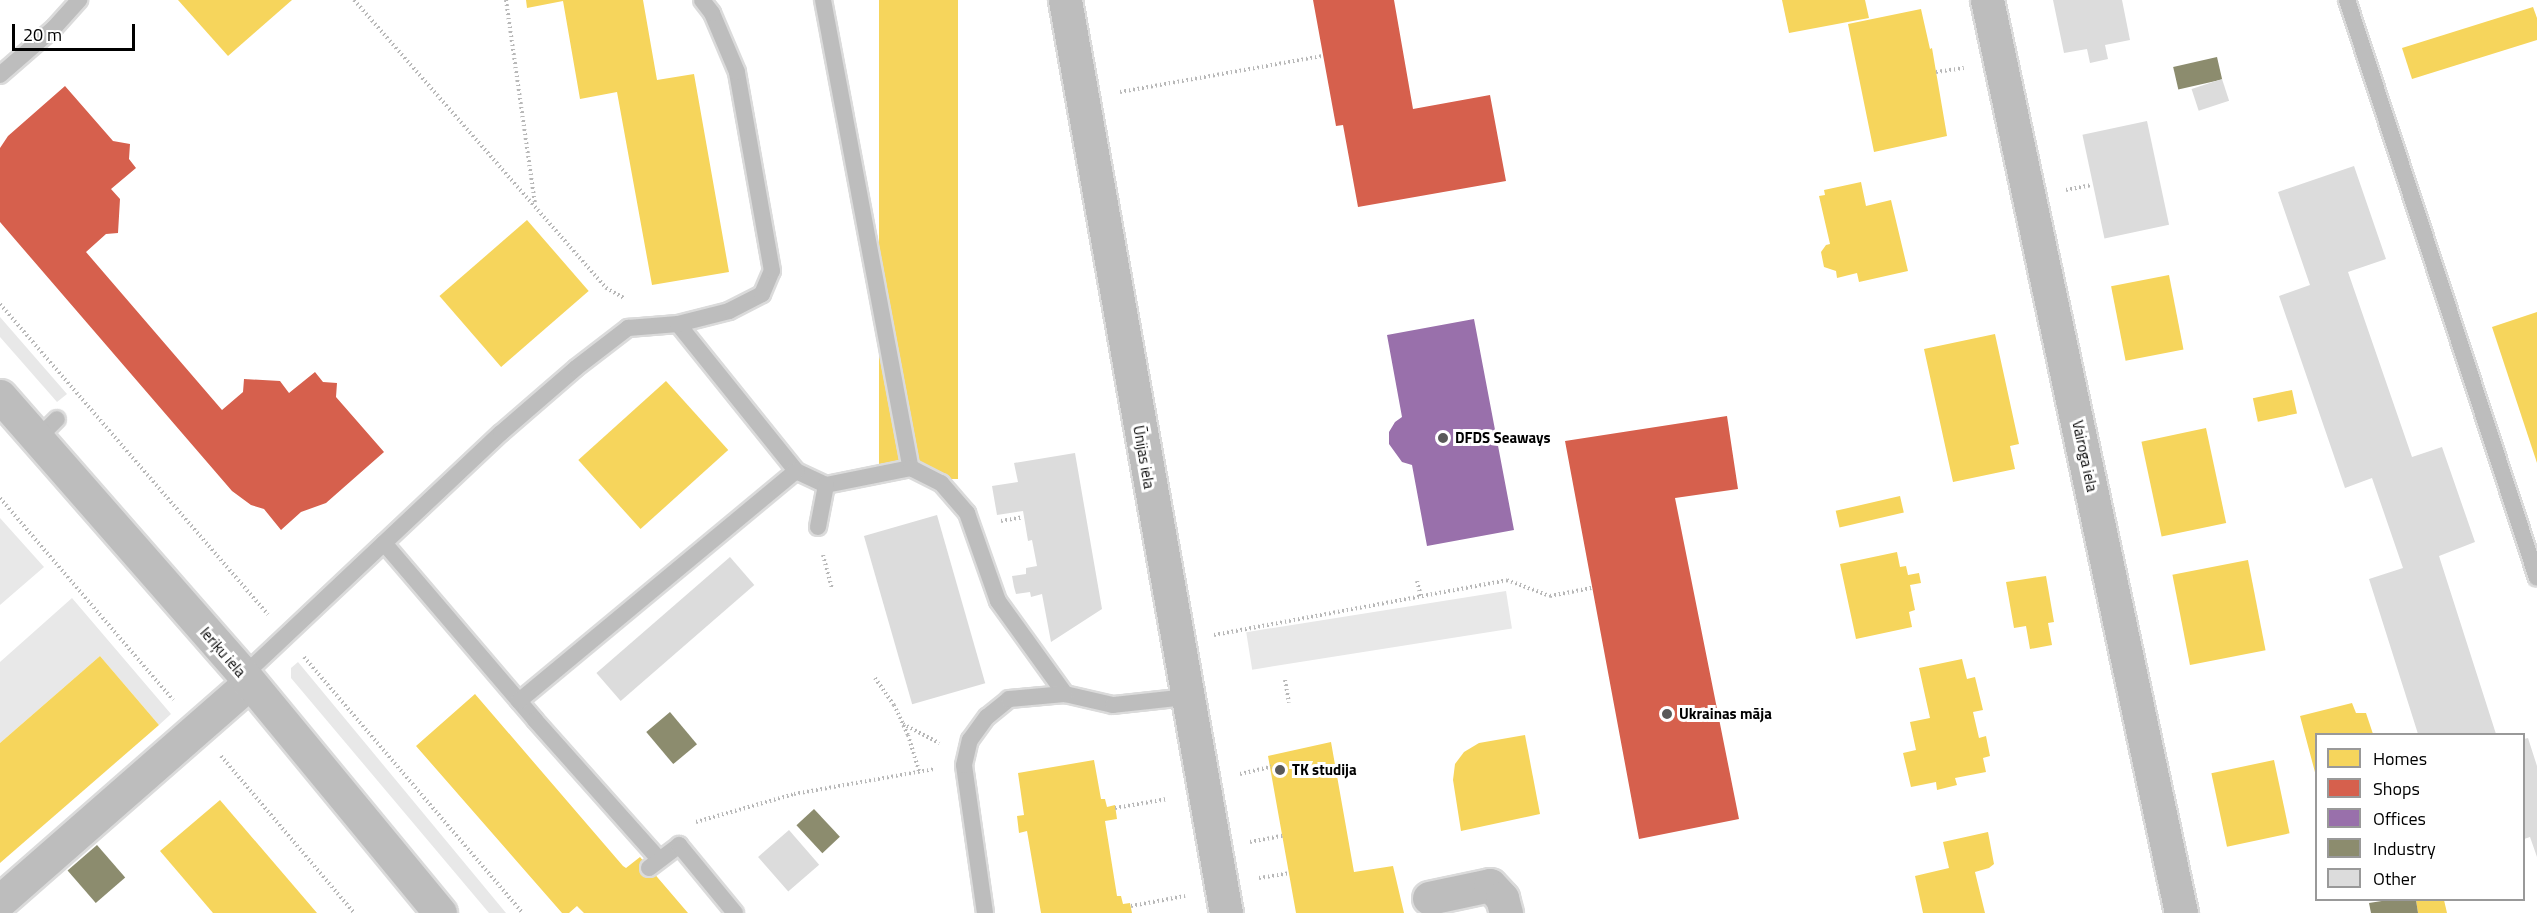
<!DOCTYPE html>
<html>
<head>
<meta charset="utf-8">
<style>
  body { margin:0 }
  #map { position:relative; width:2537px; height:913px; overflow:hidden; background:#fff; font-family:"Titillium Web",sans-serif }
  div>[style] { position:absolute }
  .green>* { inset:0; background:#e8e8e8; transform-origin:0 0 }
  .homes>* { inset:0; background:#f6d55c; transform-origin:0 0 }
  .shops>* { inset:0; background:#d6604d }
  .offices>* { inset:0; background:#9970ab }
  .industry>* { inset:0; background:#8c8c6e; transform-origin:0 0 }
  .building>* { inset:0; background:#dcdcdc; transform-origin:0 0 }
  .path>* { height:4px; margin-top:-2px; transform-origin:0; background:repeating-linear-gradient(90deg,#b8b8b8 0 1.5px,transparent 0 4.5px) }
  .roads { filter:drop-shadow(2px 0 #dbdbdb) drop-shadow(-2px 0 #dbdbdb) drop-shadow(0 2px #dbdbdb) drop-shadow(0 -2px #dbdbdb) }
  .service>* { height:16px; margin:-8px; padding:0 8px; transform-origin:8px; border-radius:8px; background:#bdbdbd }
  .minor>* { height:33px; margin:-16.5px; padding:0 16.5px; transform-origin:16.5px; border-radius:16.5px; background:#bdbdbd }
  .primary>* { height:33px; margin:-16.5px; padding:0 16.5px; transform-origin:16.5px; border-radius:16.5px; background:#bdbdbd }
  .dots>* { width:16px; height:16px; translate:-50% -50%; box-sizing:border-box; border:3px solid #fff; border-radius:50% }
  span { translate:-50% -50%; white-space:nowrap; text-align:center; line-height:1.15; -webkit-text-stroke:6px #fff; paint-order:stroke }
  .poi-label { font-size:15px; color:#000; font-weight:700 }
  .left { translate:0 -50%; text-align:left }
  .street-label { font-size:15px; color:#000 }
  .legend { position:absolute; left:2315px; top:733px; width:210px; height:168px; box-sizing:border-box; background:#fff; border:2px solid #999; margin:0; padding:8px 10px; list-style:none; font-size:18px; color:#000 }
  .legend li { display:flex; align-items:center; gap:12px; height:30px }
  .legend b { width:30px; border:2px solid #999 }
  .scale { position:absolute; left:12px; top:24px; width:123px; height:27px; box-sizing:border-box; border:3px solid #000; border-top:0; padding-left:8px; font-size:18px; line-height:21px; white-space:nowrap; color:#000; -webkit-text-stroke:4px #fff; paint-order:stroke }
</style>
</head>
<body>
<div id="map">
  <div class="green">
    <div style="clip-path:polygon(0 317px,67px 394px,57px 402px,0 337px)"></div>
    <div style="clip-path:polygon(0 518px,44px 567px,0 605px)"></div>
    <div style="left:1506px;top:591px;width:38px;height:263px;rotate:81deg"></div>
    <div style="clip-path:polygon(72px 598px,171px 714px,159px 725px,100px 656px,0 743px,0 662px)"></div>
    <div style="clip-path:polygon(298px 662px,506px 913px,489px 913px,291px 678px,291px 668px)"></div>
  </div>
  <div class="homes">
    <div style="clip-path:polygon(178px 0,292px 0,228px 56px)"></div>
    <div style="clip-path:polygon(526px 0,643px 0,657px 80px,694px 74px,729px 272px,652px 285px,617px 92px,580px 99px,563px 1px,527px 8px)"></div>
    <div style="left:879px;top:0;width:79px;height:479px"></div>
    <div style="clip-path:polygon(1782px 0,1865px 0,1869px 18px,1789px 33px)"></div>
    <div style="clip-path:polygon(2533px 7px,2537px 18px,2537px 40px,2412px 79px,2402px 48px)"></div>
    <div style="clip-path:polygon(1921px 9px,1930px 49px,1932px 48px,1947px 136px,1874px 152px,1848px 24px)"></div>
    <div style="clip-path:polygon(1861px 182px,1866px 206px,1891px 200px,1908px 271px,1859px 282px,1857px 273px,1837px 278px,1836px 271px,1824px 267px,1821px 252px,1826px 245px,1830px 244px,1819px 196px,1825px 195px,1824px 190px)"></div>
    <div style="left:527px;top:220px;width:94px;height:116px;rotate:49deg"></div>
    <div style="left:2169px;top:275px;width:76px;height:59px;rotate:79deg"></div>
    <div style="clip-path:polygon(2537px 312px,2537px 463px,2492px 327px)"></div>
    <div style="clip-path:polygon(1995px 334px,2019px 444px,2010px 446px,2015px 469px,1953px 482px,1924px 349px)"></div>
    <div style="left:666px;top:381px;width:93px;height:118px;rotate:48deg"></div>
    <div style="left:2292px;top:390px;width:24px;height:40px;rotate:78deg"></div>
    <div style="left:2206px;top:428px;width:97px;height:66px;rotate:78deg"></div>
    <div style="left:1900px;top:496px;width:17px;height:66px;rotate:77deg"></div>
    <div style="clip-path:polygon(1897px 552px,1900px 567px,1906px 566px,1908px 575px,1919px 573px,1921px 583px,1910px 585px,1915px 610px,1909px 612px,1912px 627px,1856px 639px,1840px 564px)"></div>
    <div style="left:2248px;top:560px;width:92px;height:77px;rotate:79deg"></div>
    <div style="clip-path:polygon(2046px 576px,2054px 622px,2048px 623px,2052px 645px,2030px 649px,2026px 626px,2014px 628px,2006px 582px)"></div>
    <div style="clip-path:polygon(100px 656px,159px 725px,0 863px,0 743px)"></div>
    <div style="clip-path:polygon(1962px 659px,1967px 679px,1975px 677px,1983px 710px,1973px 712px,1979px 738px,1986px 736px,1990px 756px,1983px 758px,1986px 772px,1955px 778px,1957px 785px,1937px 790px,1936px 782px,1911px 787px,1903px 753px,1916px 750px,1910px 722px,1930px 718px,1919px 668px)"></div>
    <div style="clip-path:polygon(475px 694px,623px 866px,626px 868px,640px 857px,688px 913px,584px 913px,577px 906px,569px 913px,562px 913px,416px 746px)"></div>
    <div style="clip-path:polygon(2352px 703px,2356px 713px,2366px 713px,2373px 734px,2316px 734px,2316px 776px,2300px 716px)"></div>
    <div style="clip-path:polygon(1525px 735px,1540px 814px,1461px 831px,1453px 780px,1455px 764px,1464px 752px,1479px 743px)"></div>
    <div style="clip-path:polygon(1331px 742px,1354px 872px,1393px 866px,1404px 913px,1296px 913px,1268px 756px)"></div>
    <div style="clip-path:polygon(1094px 760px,1101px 799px,1105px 799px,1107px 807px,1115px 805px,1117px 819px,1105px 821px,1117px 896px,1121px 896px,1123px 904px,1130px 903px,1132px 913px,1041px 913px,1027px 831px,1019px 833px,1017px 816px,1024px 815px,1018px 773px)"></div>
    <div style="left:2274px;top:760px;width:75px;height:64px;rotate:78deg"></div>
    <div style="clip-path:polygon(220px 800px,317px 913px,213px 913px,160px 851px)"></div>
    <div style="clip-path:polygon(1988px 832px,1994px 864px,1989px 868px,1975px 872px,1985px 913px,1923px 913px,1915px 876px,1949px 868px,1943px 842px)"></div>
    <div style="clip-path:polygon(2416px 900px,2444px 900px,2447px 913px,2418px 913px)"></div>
  </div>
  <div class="shops">
    <div style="clip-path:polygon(1313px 0,1394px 0,1413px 109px,1490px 95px,1506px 181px,1358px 207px,1343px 125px,1336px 126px)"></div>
    <div style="clip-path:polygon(65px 86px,113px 141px,130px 144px,129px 159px,136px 168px,111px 189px,120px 199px,118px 233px,106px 234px,86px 252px,222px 410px,243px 392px,244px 379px,280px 381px,289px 393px,315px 372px,323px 382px,337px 383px,336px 397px,384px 452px,326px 503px,301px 512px,281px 530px,264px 509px,251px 505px,232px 491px,0 222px,0 148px,8px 136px)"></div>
    <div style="clip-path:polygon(1727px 416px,1738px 489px,1675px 498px,1739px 819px,1639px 839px,1565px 441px)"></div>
  </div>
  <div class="offices">
    <div style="clip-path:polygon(1474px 319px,1514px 530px,1427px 546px,1412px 465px,1402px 462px,1389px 444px,1389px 432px,1395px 422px,1402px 417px,1387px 335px)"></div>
  </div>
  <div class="industry">
    <div style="left:2217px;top:57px;width:23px;height:45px;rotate:77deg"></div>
    <div style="left:670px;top:712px;width:42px;height:31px;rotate:50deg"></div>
    <div style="left:814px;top:809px;width:38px;height:24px;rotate:47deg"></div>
    <div style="left:97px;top:845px;width:43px;height:39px;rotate:49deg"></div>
    <div style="clip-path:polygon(2388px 900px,2416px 900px,2418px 913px,2371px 913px,2369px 903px)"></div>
  </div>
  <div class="building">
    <div style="clip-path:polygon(2053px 0,2122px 0,2130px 40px,2105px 45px,2108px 59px,2090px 63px,2087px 49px,2064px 53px)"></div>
    <div style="left:2222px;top:79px;width:23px;height:32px;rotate:72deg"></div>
    <div style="left:2147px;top:121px;width:106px;height:66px;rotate:78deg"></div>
    <div style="clip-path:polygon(2354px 166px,2386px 259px,2348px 272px,2412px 457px,2442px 447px,2475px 542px,2439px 556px,2496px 734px,2418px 734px,2369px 579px,2403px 568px,2372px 478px,2345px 488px,2279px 296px,2310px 285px,2278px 192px)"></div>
    <div style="clip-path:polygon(1075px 453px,1102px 609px,1051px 642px,1042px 594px,1031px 597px,1030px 592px,1016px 594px,1014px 587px,1012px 576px,1026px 574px,1026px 568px,1037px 566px,1032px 540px,1028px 541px,1023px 511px,997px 515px,992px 486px,1018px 482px,1014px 463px)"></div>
    <div style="left:937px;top:515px;width:175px;height:76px;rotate:74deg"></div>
    <div style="left:730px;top:557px;width:37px;height:177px;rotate:49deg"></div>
    <div style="clip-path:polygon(2528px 738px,2537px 766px,2537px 857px,2530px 837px,2524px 839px,2524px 739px)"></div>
    <div style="left:789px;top:830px;width:46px;height:41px;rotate:49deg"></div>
  </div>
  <div class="path">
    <div style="left:354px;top:0;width:383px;rotate:48.8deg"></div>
    <div style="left:606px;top:288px;width:21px;rotate:29deg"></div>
    <div style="left:506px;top:0;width:206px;rotate:81.9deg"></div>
    <div style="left:1936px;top:72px;width:28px;rotate:-8deg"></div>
    <div style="left:1120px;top:92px;width:206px;rotate:-10.1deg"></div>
    <div style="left:2066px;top:190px;width:26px;rotate:-11deg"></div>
    <div style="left:0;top:304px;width:410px;rotate:49.2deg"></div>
    <div style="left:0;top:498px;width:266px;rotate:49.4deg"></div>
    <div style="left:1001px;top:521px;width:22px;rotate:-10deg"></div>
    <div style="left:823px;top:555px;width:35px;rotate:75deg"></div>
    <div style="left:1417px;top:581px;width:16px;rotate:75deg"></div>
    <div style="left:1214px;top:635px;width:298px;rotate:-10.6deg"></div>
    <div style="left:1507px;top:580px;width:46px;rotate:20.4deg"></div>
    <div style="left:1550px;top:596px;width:42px;rotate:-11deg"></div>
    <div style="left:304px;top:657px;width:337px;rotate:49.5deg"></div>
    <div style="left:875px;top:678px;width:33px;rotate:55deg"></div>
    <div style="left:894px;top:705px;width:33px;rotate:65deg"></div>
    <div style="left:908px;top:735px;width:38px;rotate:73deg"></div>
    <div style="left:1285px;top:680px;width:23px;rotate:80deg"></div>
    <div style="left:903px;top:724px;width:41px;rotate:27.8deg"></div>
    <div style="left:221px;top:756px;width:206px;rotate:49.7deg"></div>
    <div style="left:1240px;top:774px;width:32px;rotate:-13deg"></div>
    <div style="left:1115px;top:808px;width:53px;rotate:-9.8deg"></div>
    <div style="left:696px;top:822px;width:102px;rotate:-15.9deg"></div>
    <div style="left:794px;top:794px;width:142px;rotate:-10.1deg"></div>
    <div style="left:1250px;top:842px;width:33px;rotate:-11deg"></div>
    <div style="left:1259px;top:878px;width:30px;rotate:-9deg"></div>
    <div style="left:1131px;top:906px;width:55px;rotate:-10.5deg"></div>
  </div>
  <div class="roads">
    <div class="service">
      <div style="left:823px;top:0;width:476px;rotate:79.4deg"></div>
      <div style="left:2347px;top:0;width:608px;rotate:71.8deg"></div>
      <div style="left:0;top:75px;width:72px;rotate:-41deg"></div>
      <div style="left:54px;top:28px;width:38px;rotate:-48deg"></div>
      <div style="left:678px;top:324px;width:189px;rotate:51.2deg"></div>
      <div style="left:796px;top:471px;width:33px;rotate:25deg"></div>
      <div style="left:826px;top:485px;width:87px;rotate:-11.3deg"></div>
      <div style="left:911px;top:468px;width:34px;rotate:27deg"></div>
      <div style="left:941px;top:483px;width:40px;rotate:49deg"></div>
      <div style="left:967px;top:513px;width:93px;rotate:70.6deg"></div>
      <div style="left:998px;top:601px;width:115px;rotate:54.2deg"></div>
      <div style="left:1065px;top:694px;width:49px;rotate:12.9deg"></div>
      <div style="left:1113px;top:705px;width:74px;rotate:-6.2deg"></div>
      <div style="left:37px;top:439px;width:28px;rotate:-45deg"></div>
      <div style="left:818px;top:527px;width:43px;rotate:-79.2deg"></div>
      <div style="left:384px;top:543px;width:233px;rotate:49.5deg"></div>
      <div style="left:535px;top:720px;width:186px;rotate:48.3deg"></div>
      <div style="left:244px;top:675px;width:353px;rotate:-43.3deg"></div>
      <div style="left:501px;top:433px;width:99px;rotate:-40.9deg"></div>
      <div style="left:576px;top:368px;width:66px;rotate:-37.6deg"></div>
      <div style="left:628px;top:328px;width:50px;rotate:-4.6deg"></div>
      <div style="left:678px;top:324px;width:53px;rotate:-14.3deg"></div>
      <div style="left:729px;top:311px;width:37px;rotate:-27deg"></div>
      <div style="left:762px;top:294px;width:25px;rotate:-67deg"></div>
      <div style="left:772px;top:271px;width:202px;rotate:-100deg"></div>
      <div style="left:737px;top:72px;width:64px;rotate:-113deg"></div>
      <div style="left:712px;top:13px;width:16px;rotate:-128deg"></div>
      <div style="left:519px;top:701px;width:360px;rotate:-39.7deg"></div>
      <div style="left:649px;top:868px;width:38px;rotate:-37deg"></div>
      <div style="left:679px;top:845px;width:88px;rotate:50.5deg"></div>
      <div style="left:985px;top:913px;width:149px;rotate:-98.1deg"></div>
      <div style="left:964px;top:765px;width:26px;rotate:-77deg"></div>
      <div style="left:970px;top:740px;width:29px;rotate:-54deg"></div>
      <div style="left:987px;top:717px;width:28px;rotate:-39deg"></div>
      <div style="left:1009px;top:699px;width:56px;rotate:-5.1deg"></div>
    </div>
    <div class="minor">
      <div style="left:1065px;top:0;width:927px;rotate:80deg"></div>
      <div style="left:1987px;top:0;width:933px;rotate:78deg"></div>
      <div style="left:1429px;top:898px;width:62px;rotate:-12deg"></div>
      <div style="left:1490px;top:885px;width:18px;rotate:47deg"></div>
      <div style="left:1502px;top:898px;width:16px;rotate:75deg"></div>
      <div style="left:0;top:901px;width:331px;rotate:-41.2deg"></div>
    </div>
    <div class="primary">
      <div style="left:0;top:396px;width:371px;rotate:48.8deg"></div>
      <div style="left:244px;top:675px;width:308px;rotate:50.5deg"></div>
    </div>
  </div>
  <div class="dots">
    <div style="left:1443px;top:438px;background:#595959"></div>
    <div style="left:1667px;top:714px;background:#595959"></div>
    <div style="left:1280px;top:770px;background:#595959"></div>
  </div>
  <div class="poi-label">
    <span class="left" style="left:1455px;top:438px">DFDS Seaways</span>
    <span class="left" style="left:1679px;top:714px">Ukrainas māja</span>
    <span class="left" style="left:1292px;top:770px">TK studija</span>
  </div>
  <div class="street-label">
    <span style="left:2085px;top:456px;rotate:78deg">Vairoga iela</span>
    <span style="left:1144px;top:457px;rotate:80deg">Ūnijas iela</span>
    <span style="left:223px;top:652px;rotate:49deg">Ieriķu iela</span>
  </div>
  <ul class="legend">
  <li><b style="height:16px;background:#f6d55c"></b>Homes</li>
  <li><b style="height:16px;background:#d6604d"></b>Shops</li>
  <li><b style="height:16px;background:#9970ab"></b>Offices</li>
  <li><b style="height:16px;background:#8c8c6e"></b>Industry</li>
  <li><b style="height:16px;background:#dcdcdc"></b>Other</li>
  </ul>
  <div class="scale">20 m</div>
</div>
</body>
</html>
